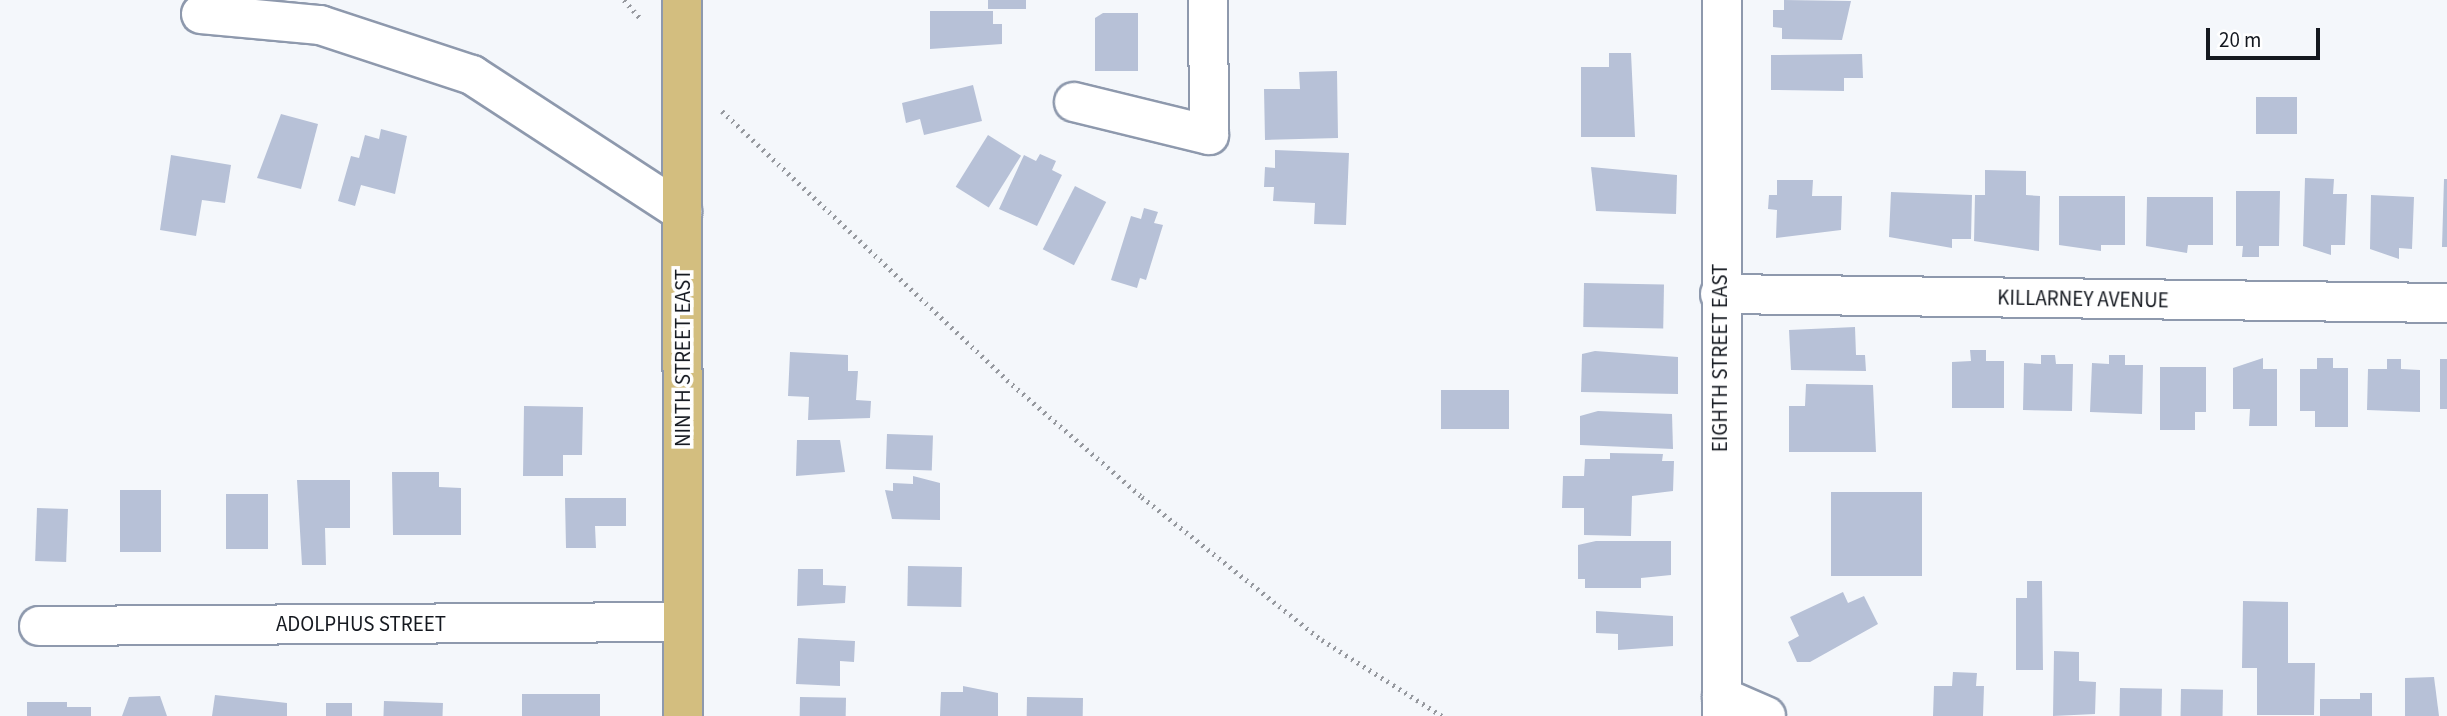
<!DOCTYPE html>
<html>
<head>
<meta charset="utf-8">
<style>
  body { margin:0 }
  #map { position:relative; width:2447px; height:716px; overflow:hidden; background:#f4f7fb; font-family:"Source Sans 3",sans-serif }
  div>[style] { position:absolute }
  .building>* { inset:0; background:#b7c1d7; transform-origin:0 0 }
  .path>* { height:4.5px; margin-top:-2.25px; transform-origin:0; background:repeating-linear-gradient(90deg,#96999f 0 2px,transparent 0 7px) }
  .roads { filter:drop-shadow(2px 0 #8e99ad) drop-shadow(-2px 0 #8e99ad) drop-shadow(0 2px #8e99ad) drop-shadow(0 -2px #8e99ad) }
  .minor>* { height:38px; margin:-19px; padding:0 19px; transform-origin:19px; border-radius:19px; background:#fff }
  .major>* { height:38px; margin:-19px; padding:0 19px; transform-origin:19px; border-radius:19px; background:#d3be7f }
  span { translate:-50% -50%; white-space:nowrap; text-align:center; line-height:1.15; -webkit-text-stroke:7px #fff; paint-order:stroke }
  .street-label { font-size:21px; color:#14181f }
  .scale { position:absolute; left:2206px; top:28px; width:114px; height:32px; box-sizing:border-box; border:4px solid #14181f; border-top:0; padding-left:9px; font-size:21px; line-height:24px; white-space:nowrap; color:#14181f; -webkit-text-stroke:5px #fff; paint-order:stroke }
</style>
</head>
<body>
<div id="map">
  <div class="building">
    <div style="left:988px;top:0;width:38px;height:9px"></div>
    <div style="clip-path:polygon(1784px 0,1851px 1px,1842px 40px,1782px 39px,1782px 28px,1773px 27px,1773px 10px,1784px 10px)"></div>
    <div style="clip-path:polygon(930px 11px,993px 11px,993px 24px,1002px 24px,1002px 44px,930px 49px)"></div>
    <div style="clip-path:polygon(1103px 13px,1138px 13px,1138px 71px,1095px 71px,1095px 18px)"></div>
    <div style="clip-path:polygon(1609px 53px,1631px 53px,1635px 137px,1581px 137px,1581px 67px,1609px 67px)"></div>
    <div style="clip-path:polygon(1862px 54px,1863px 78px,1844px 78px,1844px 91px,1771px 90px,1771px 55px)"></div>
    <div style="clip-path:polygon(1337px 71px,1338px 138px,1265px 140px,1264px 89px,1300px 89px,1299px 72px)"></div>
    <div style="clip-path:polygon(973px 85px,982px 121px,924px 135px,920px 119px,906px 123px,902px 103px)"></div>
    <div style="left:2256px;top:97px;width:41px;height:37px"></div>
    <div style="clip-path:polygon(281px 114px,318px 124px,301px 189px,257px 178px)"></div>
    <div style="clip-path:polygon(381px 129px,407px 136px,395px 194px,361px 185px,355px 206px,338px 201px,351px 156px,359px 158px,365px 135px,379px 139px)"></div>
    <div style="left:988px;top:135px;width:39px;height:61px;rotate:32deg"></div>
    <div style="clip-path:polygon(1275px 150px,1349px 153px,1346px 225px,1314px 224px,1315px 203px,1273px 201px,1274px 187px,1264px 187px,1265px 167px,1275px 168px)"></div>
    <div style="clip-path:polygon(1040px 154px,1056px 161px,1052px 170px,1062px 175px,1037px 226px,999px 209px,1024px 155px,1036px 161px)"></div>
    <div style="clip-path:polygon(171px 155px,231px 165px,225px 203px,202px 200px,196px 236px,160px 230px)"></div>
    <div style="clip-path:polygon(1591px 167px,1677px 175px,1676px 214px,1596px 211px)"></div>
    <div style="clip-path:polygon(1985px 170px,2026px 171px,2026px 195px,2040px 196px,2039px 251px,1974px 241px,1975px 195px,1985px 195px)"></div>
    <div style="clip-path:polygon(2305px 178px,2334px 179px,2333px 194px,2347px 194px,2345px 245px,2331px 245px,2331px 255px,2303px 246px)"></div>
    <div style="clip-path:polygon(2444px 179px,2447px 179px,2447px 247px,2442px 247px)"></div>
    <div style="clip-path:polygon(1777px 180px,1813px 180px,1812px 196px,1842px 196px,1841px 230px,1776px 238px,1777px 210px,1768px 209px,1769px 195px,1777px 195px)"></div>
    <div style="left:1075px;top:186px;width:35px;height:71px;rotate:27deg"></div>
    <div style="clip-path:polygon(2236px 191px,2280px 191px,2279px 246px,2259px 246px,2259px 257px,2242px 257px,2243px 246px,2236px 246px)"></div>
    <div style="clip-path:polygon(1891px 192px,1972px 195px,1971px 239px,1952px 239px,1952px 248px,1889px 237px)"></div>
    <div style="clip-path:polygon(2371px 195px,2414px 197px,2412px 249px,2399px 248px,2399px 259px,2370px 249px)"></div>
    <div style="clip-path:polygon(2059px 196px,2125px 196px,2125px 245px,2101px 245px,2101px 251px,2059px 245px)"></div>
    <div style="clip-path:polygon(2147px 197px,2213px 197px,2213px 245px,2188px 245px,2187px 253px,2146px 246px)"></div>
    <div style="clip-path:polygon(1144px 208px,1158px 212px,1154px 223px,1163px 225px,1146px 280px,1140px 278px,1137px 288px,1111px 280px,1131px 216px,1141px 219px)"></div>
    <div style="left:1584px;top:283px;width:80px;height:44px;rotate:1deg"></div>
    <div style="clip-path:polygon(1855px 327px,1856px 355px,1865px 355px,1866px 371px,1791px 370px,1789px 330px)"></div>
    <div style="clip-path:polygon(1970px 350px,1986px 350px,1986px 361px,2004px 361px,2004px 408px,1952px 408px,1952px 362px,1971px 361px)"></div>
    <div style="clip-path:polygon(1595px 351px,1678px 357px,1678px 394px,1581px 392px,1582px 354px)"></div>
    <div style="clip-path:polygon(790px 352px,848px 355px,848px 371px,858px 371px,856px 400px,871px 401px,870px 418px,808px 420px,809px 397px,788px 396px)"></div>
    <div style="clip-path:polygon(2041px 355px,2055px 355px,2056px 364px,2073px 364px,2072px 411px,2023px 410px,2024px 363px,2041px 364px)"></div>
    <div style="clip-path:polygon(2109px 355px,2125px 355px,2125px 365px,2143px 365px,2142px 414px,2090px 412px,2092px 363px,2109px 364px)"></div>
    <div style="clip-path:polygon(2263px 358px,2263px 369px,2277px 369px,2277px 426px,2249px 426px,2250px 409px,2233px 409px,2233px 368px)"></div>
    <div style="clip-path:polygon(2317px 358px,2333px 358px,2333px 368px,2348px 368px,2348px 427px,2315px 427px,2315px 411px,2300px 411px,2300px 369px,2317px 369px)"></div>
    <div style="clip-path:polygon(2387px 359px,2401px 359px,2401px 369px,2420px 370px,2420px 412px,2367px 410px,2368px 369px,2387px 369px)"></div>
    <div style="left:2440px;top:359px;width:7px;height:50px"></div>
    <div style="clip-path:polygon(2160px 367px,2206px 367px,2206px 412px,2195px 412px,2195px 430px,2160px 430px)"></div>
    <div style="clip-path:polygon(1806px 384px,1873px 385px,1876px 452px,1789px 452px,1789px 406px,1805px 406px)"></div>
    <div style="left:1441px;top:390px;width:68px;height:39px"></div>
    <div style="clip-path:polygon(524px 406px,583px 407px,582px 455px,563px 455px,563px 476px,523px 476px)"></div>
    <div style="clip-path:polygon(1598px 411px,1672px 414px,1673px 449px,1580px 445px,1580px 416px)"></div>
    <div style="left:887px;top:434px;width:46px;height:35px;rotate:2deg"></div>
    <div style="clip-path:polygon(797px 440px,840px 440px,845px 472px,796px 476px)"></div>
    <div style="clip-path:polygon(1610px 453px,1663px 454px,1662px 461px,1674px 461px,1673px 491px,1632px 496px,1631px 536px,1584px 535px,1584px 508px,1562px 508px,1563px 476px,1584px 476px,1585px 459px,1610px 459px)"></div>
    <div style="clip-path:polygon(392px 472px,439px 472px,439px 487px,461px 488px,461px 535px,393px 535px)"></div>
    <div style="clip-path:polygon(913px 476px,940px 483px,940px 520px,892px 519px,885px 490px,893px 491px,893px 483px,913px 484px)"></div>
    <div style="clip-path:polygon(297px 480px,350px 480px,350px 528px,325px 528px,326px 565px,302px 565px)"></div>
    <div style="left:120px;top:490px;width:41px;height:62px"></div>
    <div style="left:1831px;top:492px;width:91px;height:84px"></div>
    <div style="left:226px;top:494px;width:42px;height:55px"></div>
    <div style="clip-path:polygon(565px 498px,626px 498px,626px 526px,595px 526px,596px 548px,566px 548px)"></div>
    <div style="left:37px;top:508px;width:31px;height:53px;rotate:2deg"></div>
    <div style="clip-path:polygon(1596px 541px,1671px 541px,1671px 575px,1641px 578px,1641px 588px,1585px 588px,1585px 579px,1578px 579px,1578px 545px)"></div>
    <div style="left:908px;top:566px;width:54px;height:40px;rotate:1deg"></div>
    <div style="clip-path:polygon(798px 569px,823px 569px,823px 585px,846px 586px,845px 603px,797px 606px)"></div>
    <div style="clip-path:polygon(2027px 581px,2042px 581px,2043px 670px,2016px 670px,2016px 598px,2027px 598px)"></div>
    <div style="clip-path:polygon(1843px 592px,1848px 603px,1864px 596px,1878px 624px,1810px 662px,1797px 662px,1788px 642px,1799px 636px,1790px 617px)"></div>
    <div style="clip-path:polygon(2243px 601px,2288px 602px,2288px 663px,2315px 663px,2314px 715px,2257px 715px,2257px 668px,2242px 668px)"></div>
    <div style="clip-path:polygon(1596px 611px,1673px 616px,1673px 646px,1618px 650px,1618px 634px,1596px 633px)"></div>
    <div style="clip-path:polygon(798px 638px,855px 641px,854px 662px,840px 661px,840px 686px,796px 684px)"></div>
    <div style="clip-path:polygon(2054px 651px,2079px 652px,2079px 681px,2096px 682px,2095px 714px,2053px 716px)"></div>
    <div style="clip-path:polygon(1953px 672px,1977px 673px,1976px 686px,1984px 686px,1983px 716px,1933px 716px,1934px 686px,1952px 686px)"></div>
    <div style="clip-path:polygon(2434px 677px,2439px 716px,2405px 716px,2405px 678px)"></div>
    <div style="clip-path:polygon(963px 686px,998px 693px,998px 716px,940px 716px,941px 692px,963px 692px)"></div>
    <div style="left:2120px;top:688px;width:42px;height:28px;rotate:1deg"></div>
    <div style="left:2181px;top:689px;width:42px;height:27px;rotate:1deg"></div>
    <div style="clip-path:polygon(2360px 693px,2372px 693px,2372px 716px,2320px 716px,2320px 699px,2360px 699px)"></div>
    <div style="left:522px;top:694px;width:78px;height:22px"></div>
    <div style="clip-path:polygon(215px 695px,287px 703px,287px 716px,212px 716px)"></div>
    <div style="clip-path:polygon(160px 696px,167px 716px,122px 716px,129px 697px)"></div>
    <div style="left:800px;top:697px;width:46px;height:19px;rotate:1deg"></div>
    <div style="left:1027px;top:697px;width:56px;height:19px;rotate:1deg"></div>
    <div style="left:384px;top:701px;width:59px;height:15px;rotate:2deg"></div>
    <div style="clip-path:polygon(27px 702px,67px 702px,67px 707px,91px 707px,91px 716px,27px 716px)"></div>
    <div style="left:326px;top:703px;width:26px;height:13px"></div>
  </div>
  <div class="path">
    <div style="left:624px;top:0;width:27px;rotate:48deg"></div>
    <div style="left:722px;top:111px;width:392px;rotate:43.3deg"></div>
    <div style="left:1007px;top:380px;width:179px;rotate:40.9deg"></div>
    <div style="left:1142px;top:497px;width:230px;rotate:38.5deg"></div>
    <div style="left:1322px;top:640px;width:142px;rotate:32.3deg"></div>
  </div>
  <div class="roads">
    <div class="minor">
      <div style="left:1722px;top:0;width:716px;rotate:90deg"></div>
      <div style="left:201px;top:14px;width:120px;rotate:5.3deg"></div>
      <div style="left:320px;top:25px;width:160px;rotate:18.2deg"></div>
      <div style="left:472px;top:75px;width:251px;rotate:33.1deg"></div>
      <div style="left:1074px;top:102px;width:139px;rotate:13.7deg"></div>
      <div style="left:1209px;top:135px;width:135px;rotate:-90.4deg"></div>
      <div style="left:1720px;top:294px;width:727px;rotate:0.71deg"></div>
      <div style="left:39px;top:626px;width:644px;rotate:-0.36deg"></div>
      <div style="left:1722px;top:697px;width:48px;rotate:23.4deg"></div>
    </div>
    <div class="major">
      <div style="left:682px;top:0;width:716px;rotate:89.92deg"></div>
    </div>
  </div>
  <div class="street-label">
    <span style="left:2083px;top:299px;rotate:1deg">KILLARNEY AVENUE</span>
    <span style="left:683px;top:358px;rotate:-90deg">NINTH STREET EAST</span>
    <span style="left:1720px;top:358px;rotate:-90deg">EIGHTH STREET EAST</span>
    <span style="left:361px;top:624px">ADOLPHUS STREET</span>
  </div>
  <div class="scale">20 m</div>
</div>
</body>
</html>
